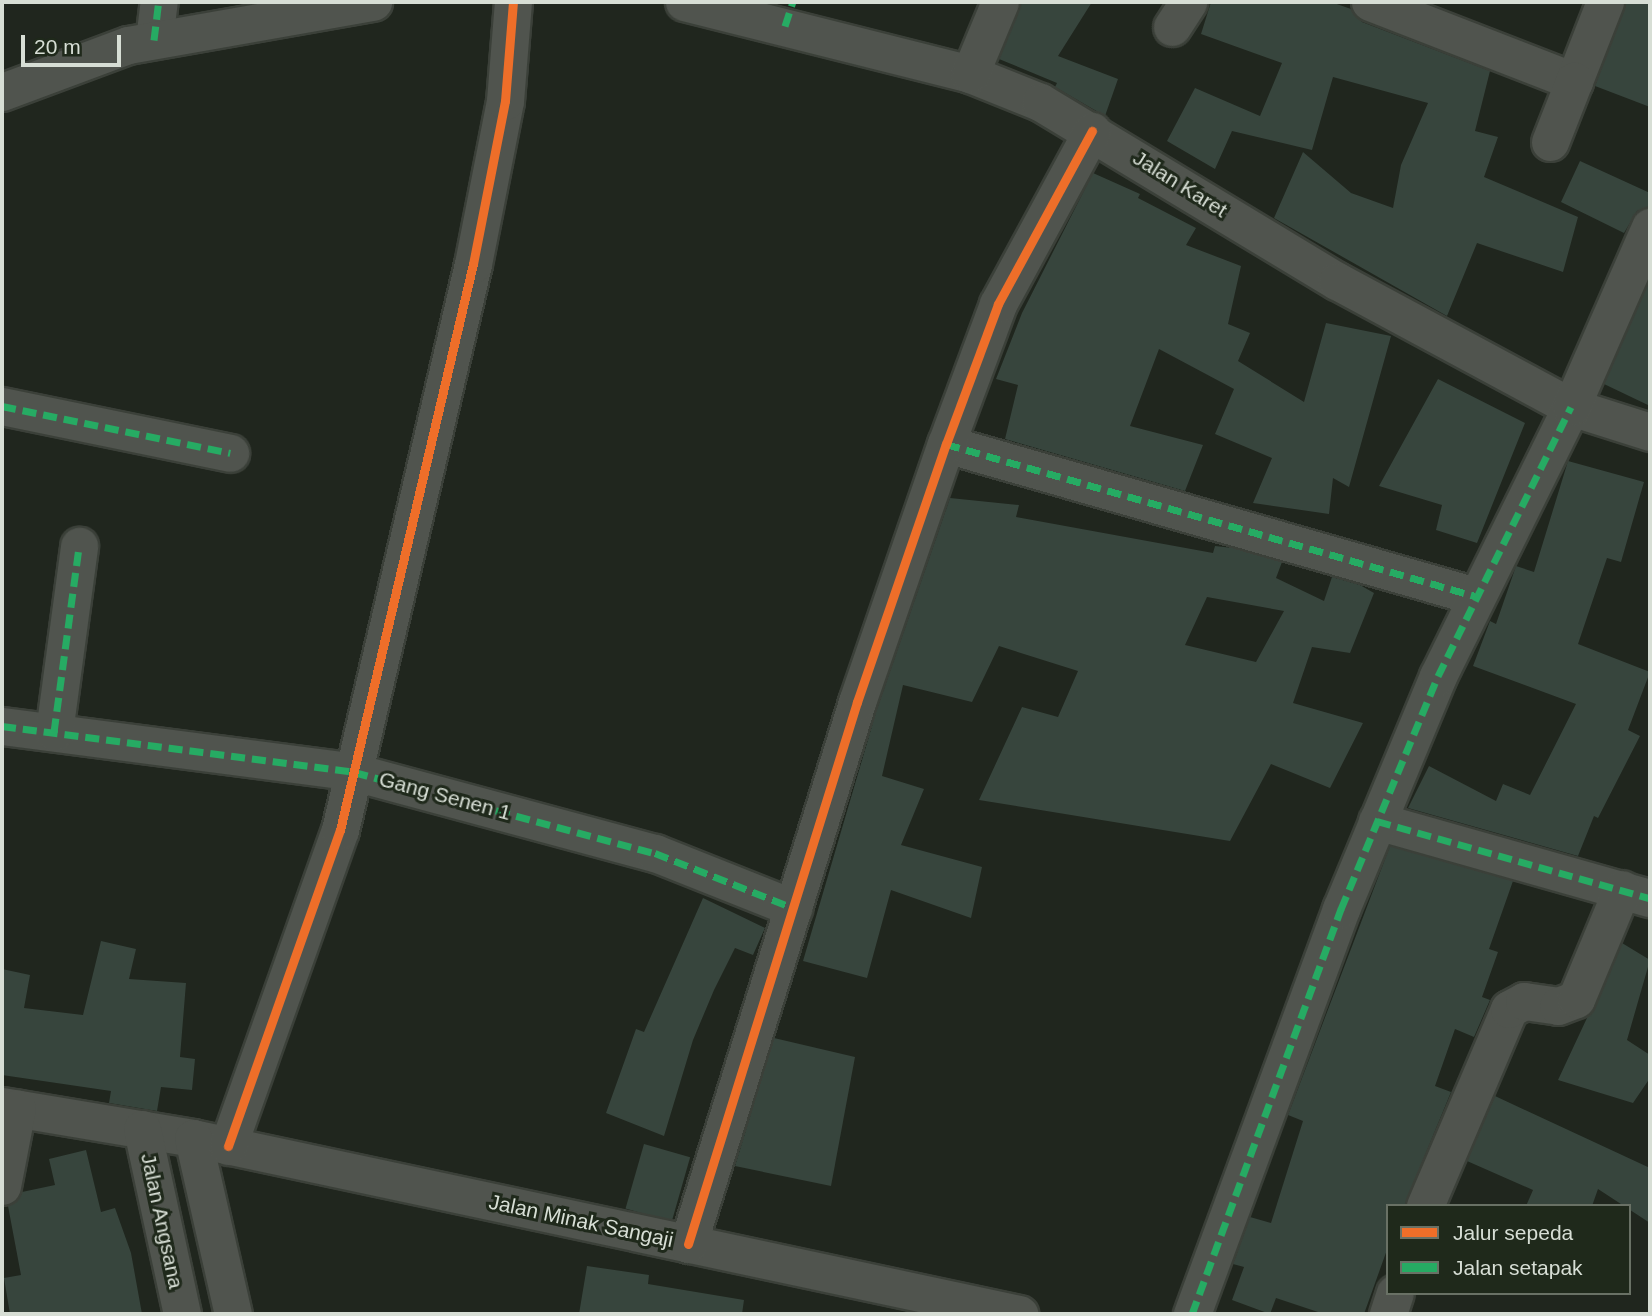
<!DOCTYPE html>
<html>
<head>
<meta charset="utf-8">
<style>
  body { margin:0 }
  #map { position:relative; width:1652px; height:1316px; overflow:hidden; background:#20261e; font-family:Arial,sans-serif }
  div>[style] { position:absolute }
  .building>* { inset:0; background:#37453d; transform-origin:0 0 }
  .roads { filter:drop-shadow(2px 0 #3b4039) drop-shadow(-2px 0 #3b4039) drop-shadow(0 2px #3b4039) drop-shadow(0 -2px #3b4039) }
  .minor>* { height:37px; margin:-18.5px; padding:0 18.5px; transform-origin:18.5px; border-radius:18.5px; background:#50544e }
  .quiet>* { height:7px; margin-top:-3.5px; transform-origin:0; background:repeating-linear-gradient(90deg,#26ab63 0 14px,transparent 0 21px) }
  .cycleway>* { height:9px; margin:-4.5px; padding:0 4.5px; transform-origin:4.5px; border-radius:4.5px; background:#ee6e29 }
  span { translate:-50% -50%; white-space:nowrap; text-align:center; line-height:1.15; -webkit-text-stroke:6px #1f291b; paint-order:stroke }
  .street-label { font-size:21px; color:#d7ded5 }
  .frame { position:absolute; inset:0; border:4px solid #d7ded5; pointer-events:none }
  .legend { position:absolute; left:1386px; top:1204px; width:245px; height:91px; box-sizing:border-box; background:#1f291b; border:2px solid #697165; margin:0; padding:9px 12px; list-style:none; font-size:21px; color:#d7ded5 }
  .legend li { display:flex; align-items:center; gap:14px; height:35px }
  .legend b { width:35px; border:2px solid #697165 }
  .scale { position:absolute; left:21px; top:35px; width:100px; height:32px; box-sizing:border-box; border:4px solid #d7ded5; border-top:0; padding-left:9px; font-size:21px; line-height:24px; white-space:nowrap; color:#d7ded5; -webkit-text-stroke:5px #1f291b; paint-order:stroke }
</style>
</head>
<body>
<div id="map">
  <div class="building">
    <div style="clip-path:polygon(1021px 2px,1092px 2px,1058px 56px,1118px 79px,1105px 116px,1055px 87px,1057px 83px,999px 59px)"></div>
    <div style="clip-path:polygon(1211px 2px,1331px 2px,1351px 9px,1362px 22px,1490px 71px,1475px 131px,1498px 137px,1484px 177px,1578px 217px,1563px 272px,1477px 243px,1447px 316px,1274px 218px,1303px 152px,1351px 193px,1393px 208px,1401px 165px,1428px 103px,1333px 77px,1312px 150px,1232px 131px,1215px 169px,1167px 141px,1195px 88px,1260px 116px,1282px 63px,1201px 34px)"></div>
    <div style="clip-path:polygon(1626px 2px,1650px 2px,1650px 107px,1595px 86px)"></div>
    <div style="clip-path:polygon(1580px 161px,1650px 193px,1650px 206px,1637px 211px,1624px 233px,1561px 202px)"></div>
    <div style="clip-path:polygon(1093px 173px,1140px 194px,1138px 198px,1196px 228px,1186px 245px,1241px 266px,1228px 324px,1250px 333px,1238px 361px,1304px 402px,1326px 323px,1391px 336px,1349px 487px,1333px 478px,1329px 514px,1253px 503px,1272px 458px,1215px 434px,1234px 389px,1159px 349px,1130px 426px,1203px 445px,1185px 491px,1005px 439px,1018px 385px,996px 379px,1022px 313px)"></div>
    <div style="clip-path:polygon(1650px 279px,1650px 406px,1604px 384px)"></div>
    <div style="clip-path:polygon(1438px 379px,1525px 423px,1477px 543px,1436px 530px,1442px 505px,1379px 486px)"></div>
    <div style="clip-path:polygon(1568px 461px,1644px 482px,1621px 562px,1607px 558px,1578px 644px,1650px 672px,1628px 730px,1640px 736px,1598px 818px,1594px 816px,1578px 856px,1408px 808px,1429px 766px,1496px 801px,1503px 784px,1530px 795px,1576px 704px,1473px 666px,1490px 621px,1496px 624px,1516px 566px,1534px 572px)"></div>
    <div style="clip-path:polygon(evenodd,950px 498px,1019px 505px,1016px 517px,1213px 553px,1215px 546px,1233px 548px,1282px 562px,1276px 578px,1324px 601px,1332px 577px,1360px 585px,1374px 593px,1350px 653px,1312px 647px,1293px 703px,1363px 723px,1330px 788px,1271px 764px,1230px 841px,979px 800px,1022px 707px,1058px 717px,1078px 671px,999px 646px,972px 702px,903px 685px,882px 776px,924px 789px,901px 845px,982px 867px,971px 918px,891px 890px,867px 978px,803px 961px,877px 709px,950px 498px,1207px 597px,1284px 611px,1256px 662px,1185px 645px,1207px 597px)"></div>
    <div style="clip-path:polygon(1390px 846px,1513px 881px,1489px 949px,1498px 952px,1482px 997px,1490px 1000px,1474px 1037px,1455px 1029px,1435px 1086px,1451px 1092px,1404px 1206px,1388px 1206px,1388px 1247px,1364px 1314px,1324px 1314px,1276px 1298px,1270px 1314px,1232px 1300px,1244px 1267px,1233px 1264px,1250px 1217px,1271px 1223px,1303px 1121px,1288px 1115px)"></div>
    <div style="clip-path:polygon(703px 898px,765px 928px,753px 955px,735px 948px,714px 990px,693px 1040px,664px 1136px,606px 1113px,636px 1029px,644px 1032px)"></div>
    <div style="clip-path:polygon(101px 941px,136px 949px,129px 979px,186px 983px,180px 1057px,195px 1059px,192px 1090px,161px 1087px,157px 1111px,109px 1103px,111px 1091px,2px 1075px,2px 969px,30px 975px,24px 1008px,83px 1015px)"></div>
    <div style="clip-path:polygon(1622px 943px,1650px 960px,1627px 1040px,1650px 1055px,1650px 1078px,1633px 1103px,1558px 1080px)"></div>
    <div style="clip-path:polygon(774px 1038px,855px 1057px,831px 1186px,735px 1166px)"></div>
    <div style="clip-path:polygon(1495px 1096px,1650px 1168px,1650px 1223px,1598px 1189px,1592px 1206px,1526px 1206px,1533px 1190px,1467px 1161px)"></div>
    <div style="left:644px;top:1144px;width:48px;height:67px;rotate:16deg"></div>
    <div style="clip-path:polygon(86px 1150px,101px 1212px,115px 1208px,131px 1253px,142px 1314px,10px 1314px,4px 1278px,21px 1275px,8px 1206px,22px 1192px,55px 1185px,49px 1159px)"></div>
    <div style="clip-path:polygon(587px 1266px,649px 1275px,648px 1284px,744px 1300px,742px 1314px,579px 1314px)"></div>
  </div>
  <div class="roads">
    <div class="minor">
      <div style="left:684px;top:2px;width:295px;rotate:14.1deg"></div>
      <div style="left:970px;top:74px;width:75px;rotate:21.8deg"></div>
      <div style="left:1040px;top:102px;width:347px;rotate:31.1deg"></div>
      <div style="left:1337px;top:281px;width:266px;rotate:28.3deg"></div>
      <div style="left:1571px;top:407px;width:83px;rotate:17.6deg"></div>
      <div style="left:1370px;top:2px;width:219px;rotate:21.2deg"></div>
      <div style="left:1574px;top:81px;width:85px;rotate:-68.6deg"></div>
      <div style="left:1172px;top:27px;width:30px;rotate:-57deg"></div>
      <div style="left:154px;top:40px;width:38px;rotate:-83deg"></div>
      <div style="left:970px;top:74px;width:78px;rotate:-67.4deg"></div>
      <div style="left:2px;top:92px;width:134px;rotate:-20.5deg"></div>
      <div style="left:128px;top:45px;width:249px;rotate:-10deg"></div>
      <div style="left:1550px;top:142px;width:66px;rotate:-68.5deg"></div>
      <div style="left:2px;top:406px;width:233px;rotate:11.6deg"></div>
      <div style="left:946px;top:444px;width:550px;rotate:16.03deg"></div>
      <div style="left:2px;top:726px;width:355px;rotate:7.4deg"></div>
      <div style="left:354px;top:772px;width:312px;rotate:15.1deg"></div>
      <div style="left:655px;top:853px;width:149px;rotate:21.7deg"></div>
      <div style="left:54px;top:732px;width:188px;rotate:-82.3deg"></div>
      <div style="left:1377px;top:821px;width:284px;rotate:15.8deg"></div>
      <div style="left:2px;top:1106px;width:194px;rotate:9.5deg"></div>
      <div style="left:193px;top:1138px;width:845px;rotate:12.03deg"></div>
      <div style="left:142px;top:1129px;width:189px;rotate:77.8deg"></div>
      <div style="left:193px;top:1138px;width:180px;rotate:77.2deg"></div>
      <div style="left:228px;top:1146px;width:335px;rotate:-70.5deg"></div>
      <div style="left:340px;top:830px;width:581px;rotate:-76.78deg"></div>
      <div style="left:473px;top:264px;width:166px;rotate:-78.9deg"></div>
      <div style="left:505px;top:101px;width:99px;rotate:-85.4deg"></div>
      <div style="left:2px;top:1186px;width:79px;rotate:-79.1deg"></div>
      <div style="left:1425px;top:1206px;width:214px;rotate:-66.9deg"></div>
      <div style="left:1509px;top:1009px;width:17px;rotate:-28deg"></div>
      <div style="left:1524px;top:1001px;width:34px;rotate:8deg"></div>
      <div style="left:1558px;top:1006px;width:19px;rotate:-21deg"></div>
      <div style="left:1576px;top:999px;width:119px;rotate:-67.3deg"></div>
      <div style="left:688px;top:1244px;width:568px;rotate:-72.68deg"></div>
      <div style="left:857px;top:702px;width:273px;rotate:-71deg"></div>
      <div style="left:946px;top:444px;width:149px;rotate:-69.6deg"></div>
      <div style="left:998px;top:304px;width:197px;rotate:-61.5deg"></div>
      <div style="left:1192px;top:1314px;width:432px;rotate:-69.8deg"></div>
      <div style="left:1341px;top:909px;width:252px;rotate:-67.4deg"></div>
      <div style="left:1438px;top:676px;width:300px;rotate:-63.7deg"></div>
      <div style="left:1571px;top:407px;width:197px;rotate:-66.3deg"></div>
      <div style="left:1388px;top:1314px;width:22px;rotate:-72deg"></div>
    </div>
  </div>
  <div class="quiet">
    <div style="left:785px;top:26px;width:25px;rotate:-72deg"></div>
    <div style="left:154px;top:40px;width:38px;rotate:-83deg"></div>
    <div style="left:2px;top:406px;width:233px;rotate:11.6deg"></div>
    <div style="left:946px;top:444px;width:550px;rotate:16.03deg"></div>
    <div style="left:2px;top:726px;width:355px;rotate:7.4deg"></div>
    <div style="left:354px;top:772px;width:312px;rotate:15.1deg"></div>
    <div style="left:655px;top:853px;width:149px;rotate:21.7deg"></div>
    <div style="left:54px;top:732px;width:188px;rotate:-82.3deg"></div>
    <div style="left:1377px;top:821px;width:284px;rotate:15.8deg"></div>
    <div style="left:1192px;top:1314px;width:432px;rotate:-69.8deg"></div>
    <div style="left:1341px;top:909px;width:252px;rotate:-67.4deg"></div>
    <div style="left:1438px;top:676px;width:300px;rotate:-63.7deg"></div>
  </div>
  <div class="cycleway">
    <div style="left:228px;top:1146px;width:335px;rotate:-70.5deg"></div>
    <div style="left:340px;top:830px;width:581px;rotate:-76.78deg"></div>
    <div style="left:473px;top:264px;width:166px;rotate:-78.9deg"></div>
    <div style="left:505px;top:101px;width:99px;rotate:-85.4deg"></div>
    <div style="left:688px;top:1244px;width:568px;rotate:-72.68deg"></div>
    <div style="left:857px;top:702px;width:273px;rotate:-71deg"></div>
    <div style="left:946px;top:444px;width:149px;rotate:-69.6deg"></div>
    <div style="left:998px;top:304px;width:197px;rotate:-61.5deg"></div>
  </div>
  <div class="street-label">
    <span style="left:1180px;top:184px;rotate:32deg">Jalan Karet</span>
    <span style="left:445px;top:796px;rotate:15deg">Gang Senen 1</span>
    <span style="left:162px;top:1221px;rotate:78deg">Jalan Angsana</span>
    <span style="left:581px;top:1221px;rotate:12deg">Jalan Minak Sangaji</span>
  </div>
  <div class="frame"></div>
  <ul class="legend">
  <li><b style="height:9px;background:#ee6e29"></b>Jalur sepeda</li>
  <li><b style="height:9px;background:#26ab63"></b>Jalan setapak</li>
  </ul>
  <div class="scale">20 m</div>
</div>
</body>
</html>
